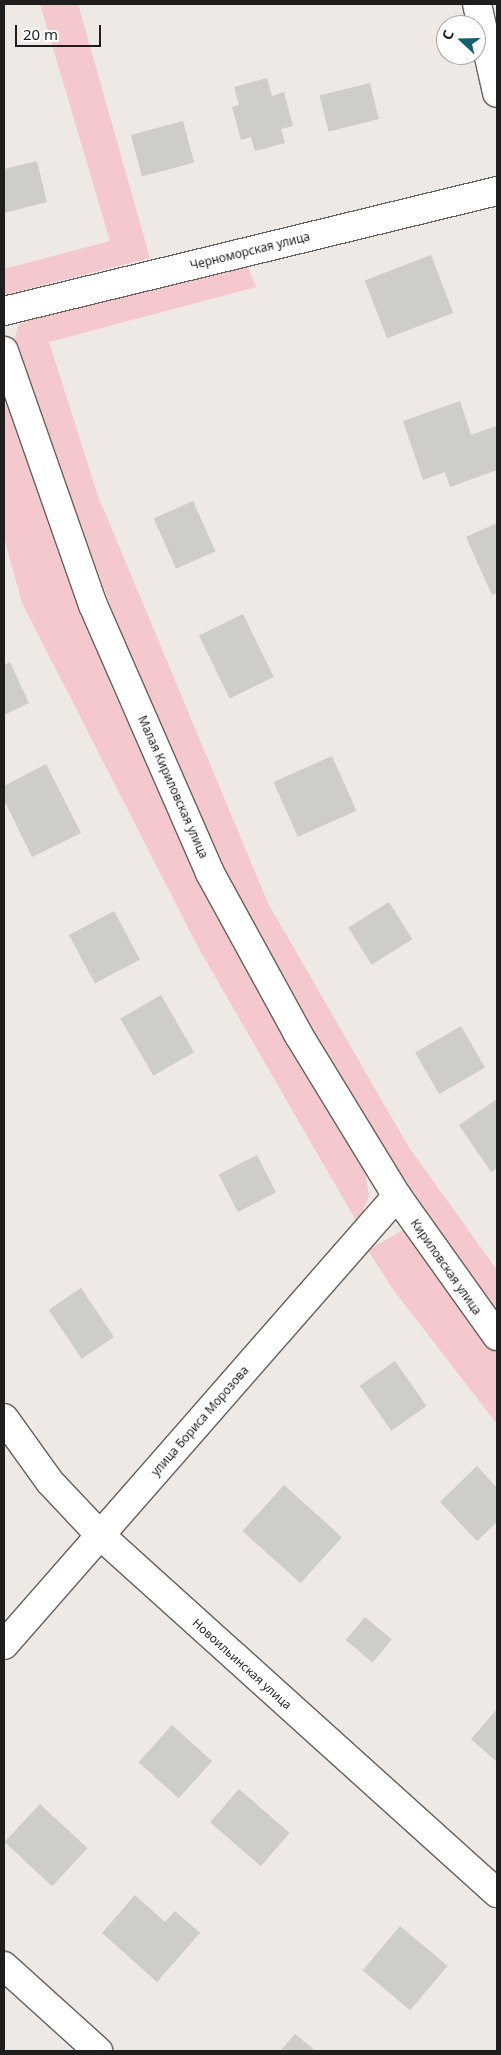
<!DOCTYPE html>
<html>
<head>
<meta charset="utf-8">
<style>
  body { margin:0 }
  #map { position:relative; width:501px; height:2055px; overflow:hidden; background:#eee9e4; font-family:"Noto Sans",sans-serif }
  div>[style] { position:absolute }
  .green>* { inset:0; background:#f4c8cd }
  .building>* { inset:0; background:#cecdc7; transform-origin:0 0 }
  .roads { filter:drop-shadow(1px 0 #66615d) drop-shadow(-1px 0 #66615d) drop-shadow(0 1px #66615d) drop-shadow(0 -1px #66615d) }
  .minor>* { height:28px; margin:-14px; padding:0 14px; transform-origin:14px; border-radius:14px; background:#fff }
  span { translate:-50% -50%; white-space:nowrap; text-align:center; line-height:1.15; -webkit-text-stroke:4.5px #fff; paint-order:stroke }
  .street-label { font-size:12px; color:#1f1e1c }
  .frame { position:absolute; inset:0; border:5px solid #1f1e1c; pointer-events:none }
  .north { position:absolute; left:436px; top:15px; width:50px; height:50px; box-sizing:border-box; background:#fff; border:1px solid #a5a5a4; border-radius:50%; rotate:291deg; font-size:14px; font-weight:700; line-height:20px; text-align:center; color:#1f1e1c }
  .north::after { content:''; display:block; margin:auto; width:18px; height:22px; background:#155f6e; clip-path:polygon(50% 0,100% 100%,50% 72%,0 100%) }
  .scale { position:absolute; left:15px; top:25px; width:86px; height:22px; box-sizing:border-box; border:2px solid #1f1e1c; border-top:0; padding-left:6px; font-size:15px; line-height:18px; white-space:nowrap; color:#1f1e1c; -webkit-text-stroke:4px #fff; paint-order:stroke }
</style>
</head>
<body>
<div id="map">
  <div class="green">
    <div style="clip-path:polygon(40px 4px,78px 4px,150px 258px,4px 295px,4px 269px,110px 241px)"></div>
    <div style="clip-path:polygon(246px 262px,256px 287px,49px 342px,98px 496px,268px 903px,408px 1146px,497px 1270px,497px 1316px,397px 1179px,215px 855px,127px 651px,14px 343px,18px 326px,37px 313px)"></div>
    <div style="clip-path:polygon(4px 387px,112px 688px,190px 858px,279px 1027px,365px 1172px,369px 1196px,358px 1224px,198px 947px,22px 603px,4px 537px)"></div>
    <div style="clip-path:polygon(403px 1230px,497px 1354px,497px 1424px,392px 1288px,368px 1250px)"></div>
  </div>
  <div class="building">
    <div style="clip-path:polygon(267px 78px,272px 96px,284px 92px,293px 126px,281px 129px,285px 143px,255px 151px,251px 137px,241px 140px,232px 107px,239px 105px,234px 87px)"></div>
    <div style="left:370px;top:83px;width:37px;height:52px;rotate:76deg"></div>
    <div style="left:183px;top:121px;width:43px;height:54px;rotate:75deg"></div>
    <div style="clip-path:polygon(37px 161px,47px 202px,4px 213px,4px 169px)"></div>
    <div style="left:431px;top:255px;width:62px;height:71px;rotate:69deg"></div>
    <div style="clip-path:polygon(460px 401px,471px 435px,496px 426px,497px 470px,450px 487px,445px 472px,423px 480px,403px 421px)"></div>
    <div style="left:193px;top:501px;width:55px;height:43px;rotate:66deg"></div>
    <div style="clip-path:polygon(497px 523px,497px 593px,492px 595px,466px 537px)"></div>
    <div style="left:243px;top:614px;width:70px;height:49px;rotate:64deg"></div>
    <div style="clip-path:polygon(10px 662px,29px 703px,4px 715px,4px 665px)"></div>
    <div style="left:332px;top:756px;width:60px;height:64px;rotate:66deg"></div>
    <div style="clip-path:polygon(46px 764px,81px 833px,32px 857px,4px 800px,4px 786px)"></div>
    <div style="left:389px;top:902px;width:44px;height:48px;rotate:58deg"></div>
    <div style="left:114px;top:911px;width:55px;height:51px;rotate:62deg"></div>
    <div style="left:161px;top:995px;width:66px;height:47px;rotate:60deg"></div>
    <div style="left:461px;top:1026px;width:48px;height:53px;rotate:60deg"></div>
    <div style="clip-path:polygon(497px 1099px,497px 1168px,491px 1172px,459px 1125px)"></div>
    <div style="left:257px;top:1155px;width:42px;height:43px;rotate:63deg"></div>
    <div style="left:81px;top:1288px;width:59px;height:39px;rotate:56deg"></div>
    <div style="left:395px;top:1361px;width:55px;height:43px;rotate:55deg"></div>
    <div style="clip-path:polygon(477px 1466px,497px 1488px,497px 1522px,477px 1541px,440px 1502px)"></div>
    <div style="left:284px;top:1485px;width:78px;height:62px;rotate:42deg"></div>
    <div style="left:365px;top:1617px;width:35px;height:30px;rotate:40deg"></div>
    <div style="clip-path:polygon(497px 1709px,497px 1762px,471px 1739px)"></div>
    <div style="left:172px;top:1725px;width:54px;height:50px;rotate:42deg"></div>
    <div style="left:239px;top:1789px;width:67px;height:44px;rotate:41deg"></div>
    <div style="left:40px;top:1804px;width:65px;height:52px;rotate:43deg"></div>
    <div style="clip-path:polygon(135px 1895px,165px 1922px,175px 1911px,200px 1933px,157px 1982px,102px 1933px)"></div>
    <div style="left:400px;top:1926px;width:62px;height:58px;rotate:40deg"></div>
    <div style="clip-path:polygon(295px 2034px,316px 2051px,280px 2051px)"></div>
  </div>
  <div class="roads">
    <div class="minor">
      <div style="left:477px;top:4px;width:91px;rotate:77.3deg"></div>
      <div style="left:4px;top:311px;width:507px;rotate:-13.68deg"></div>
      <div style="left:4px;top:351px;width:269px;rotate:70.7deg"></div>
      <div style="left:93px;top:605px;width:292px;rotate:66.4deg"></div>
      <div style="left:210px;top:873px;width:183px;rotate:61.3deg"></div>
      <div style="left:298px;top:1034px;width:190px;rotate:58.6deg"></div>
      <div style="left:397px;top:1196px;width:172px;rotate:54.5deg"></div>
      <div style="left:4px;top:1418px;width:79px;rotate:54.3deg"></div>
      <div style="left:50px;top:1482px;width:73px;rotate:46.7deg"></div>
      <div style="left:100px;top:1535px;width:535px;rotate:42.04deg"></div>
      <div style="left:4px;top:1645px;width:597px;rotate:-48.81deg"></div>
      <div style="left:4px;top:1966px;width:127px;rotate:42.1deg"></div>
    </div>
  </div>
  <div class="street-label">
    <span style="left:250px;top:251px;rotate:-14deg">Черноморская улица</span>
    <span style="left:173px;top:787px;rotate:66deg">Малая Кириловская улица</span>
    <span style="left:446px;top:1267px;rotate:55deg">Кириловская улица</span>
    <span style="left:200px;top:1421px;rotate:-49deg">улица Бориса Морозова</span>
    <span style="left:242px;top:1664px;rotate:42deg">Новоильинская улица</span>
  </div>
  <div class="frame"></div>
  <div class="north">С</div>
  <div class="scale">20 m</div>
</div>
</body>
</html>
